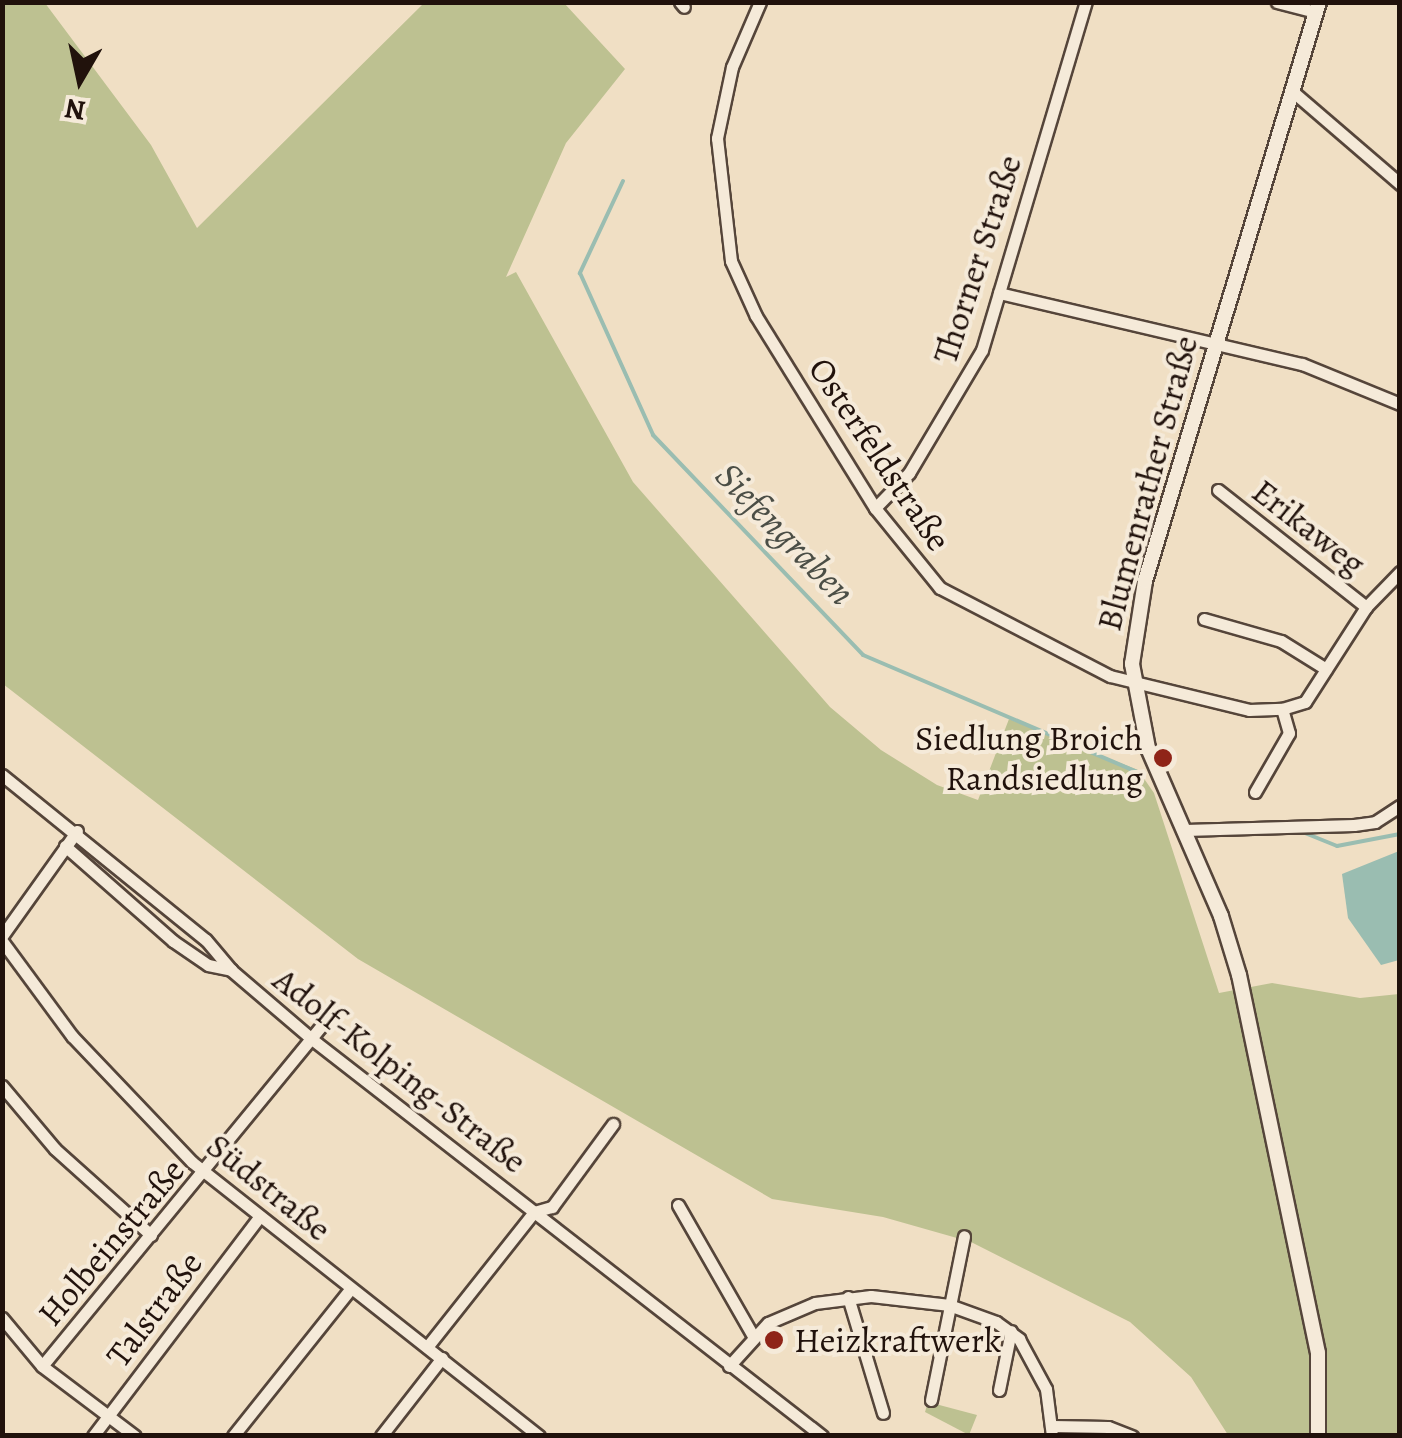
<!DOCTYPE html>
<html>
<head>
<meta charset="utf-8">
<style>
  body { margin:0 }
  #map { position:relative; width:1402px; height:1438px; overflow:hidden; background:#f0dfc4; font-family:Alegreya,serif }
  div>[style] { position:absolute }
  .green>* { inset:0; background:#bdc191 }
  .water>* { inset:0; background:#9abdb1 }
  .stream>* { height:4px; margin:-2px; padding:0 2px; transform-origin:2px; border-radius:2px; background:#9abdb1 }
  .roads { filter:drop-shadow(2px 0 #55453a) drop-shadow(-2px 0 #55453a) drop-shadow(0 2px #55453a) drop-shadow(0 -2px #55453a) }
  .minor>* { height:11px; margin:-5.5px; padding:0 5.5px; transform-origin:5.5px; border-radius:5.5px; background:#f5ead9 }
  .tertiary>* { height:14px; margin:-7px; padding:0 7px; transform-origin:7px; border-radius:7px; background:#f5ead9 }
  .dots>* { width:28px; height:28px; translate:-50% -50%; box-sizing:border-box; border:5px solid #f5ead9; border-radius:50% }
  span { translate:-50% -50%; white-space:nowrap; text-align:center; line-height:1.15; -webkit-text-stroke:8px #f5ead9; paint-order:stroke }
  .street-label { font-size:35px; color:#21120c }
  .poi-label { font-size:35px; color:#21120c }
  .right { translate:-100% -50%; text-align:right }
  .left { translate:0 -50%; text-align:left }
  .water-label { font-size:38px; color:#4b4e46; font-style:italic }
  .frame { position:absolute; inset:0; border:5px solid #21120c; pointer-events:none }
  .north { position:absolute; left:30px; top:30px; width:100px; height:100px; -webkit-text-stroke:8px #f5ead9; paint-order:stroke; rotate:189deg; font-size:28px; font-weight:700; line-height:40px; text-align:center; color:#21120c }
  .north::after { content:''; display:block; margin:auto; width:35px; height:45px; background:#21120c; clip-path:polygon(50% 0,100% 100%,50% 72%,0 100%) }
</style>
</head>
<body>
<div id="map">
  <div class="green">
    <div style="clip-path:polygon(2px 3px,45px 3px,151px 145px,197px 228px,424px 3px,564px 3px,625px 69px,566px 143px,506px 277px,516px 272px,633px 482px,830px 707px,881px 750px,937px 785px,978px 800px,1009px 719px,1138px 770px,1154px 793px,1219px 993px,1272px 983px,1360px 998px,1399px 994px,1399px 1435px,1228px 1435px,1191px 1377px,1130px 1322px,971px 1242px,883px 1217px,772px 1199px,358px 959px,3px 684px)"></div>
    <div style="clip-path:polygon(928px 1402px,977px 1415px,969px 1435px,925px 1412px)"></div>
  </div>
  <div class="water">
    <div style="clip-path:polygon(1399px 851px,1399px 960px,1381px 965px,1348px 918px,1342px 874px)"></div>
  </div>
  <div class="stream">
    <div style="left:623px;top:181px;width:102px;rotate:115.1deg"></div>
    <div style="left:580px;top:273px;width:178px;rotate:65.7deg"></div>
    <div style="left:653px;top:435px;width:304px;rotate:46.3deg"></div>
    <div style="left:863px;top:655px;width:301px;rotate:23.1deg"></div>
    <div style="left:1300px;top:831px;width:40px;rotate:22deg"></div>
    <div style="left:1337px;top:846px;width:64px;rotate:-10.8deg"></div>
  </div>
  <div class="roads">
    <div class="minor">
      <div style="left:680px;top:2px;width:6px;rotate:51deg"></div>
      <div style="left:760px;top:2px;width:71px;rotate:113.3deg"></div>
      <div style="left:732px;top:67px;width:73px;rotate:101.9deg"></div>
      <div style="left:717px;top:138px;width:124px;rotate:83.5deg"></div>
      <div style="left:731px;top:261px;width:60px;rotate:65.6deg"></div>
      <div style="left:756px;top:316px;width:226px;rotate:58.2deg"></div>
      <div style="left:875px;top:508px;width:103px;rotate:50.9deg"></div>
      <div style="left:940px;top:588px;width:191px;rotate:27.4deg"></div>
      <div style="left:1110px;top:676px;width:143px;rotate:13.7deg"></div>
      <div style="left:1249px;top:710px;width:33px;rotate:-2deg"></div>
      <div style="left:1282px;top:709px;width:24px;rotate:-17deg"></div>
      <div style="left:1305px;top:702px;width:113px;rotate:-57.3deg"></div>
      <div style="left:1366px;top:607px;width:49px;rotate:-45.8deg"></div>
      <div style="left:1277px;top:2px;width:40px;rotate:14.4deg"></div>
      <div style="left:1292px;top:91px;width:143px;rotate:40.7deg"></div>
      <div style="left:999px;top:293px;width:311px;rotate:13.2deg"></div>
      <div style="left:1302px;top:364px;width:106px;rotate:22.2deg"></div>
      <div style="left:1218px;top:490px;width:189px;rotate:38.3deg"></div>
      <div style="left:875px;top:508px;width:49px;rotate:-45.8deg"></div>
      <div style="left:909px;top:473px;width:143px;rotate:-59.3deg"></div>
      <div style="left:982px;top:350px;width:363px;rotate:-73.4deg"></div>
      <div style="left:1204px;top:619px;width:80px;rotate:15.9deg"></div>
      <div style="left:1281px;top:641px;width:53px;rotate:31.9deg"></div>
      <div style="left:2px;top:775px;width:262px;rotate:39deg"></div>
      <div style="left:206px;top:940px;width:39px;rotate:50deg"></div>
      <div style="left:231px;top:970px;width:108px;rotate:40.5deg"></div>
      <div style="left:313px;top:1040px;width:645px;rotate:37.88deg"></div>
      <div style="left:1255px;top:792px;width:68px;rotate:-60deg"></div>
      <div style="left:1289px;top:733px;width:25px;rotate:-106deg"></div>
      <div style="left:1185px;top:830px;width:169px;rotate:-1.7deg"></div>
      <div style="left:1354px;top:825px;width:21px;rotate:-8deg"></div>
      <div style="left:1375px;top:822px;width:30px;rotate:-33deg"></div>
      <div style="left:65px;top:846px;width:144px;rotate:41.3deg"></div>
      <div style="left:173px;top:941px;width:42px;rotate:34.4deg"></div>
      <div style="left:208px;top:965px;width:24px;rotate:12deg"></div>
      <div style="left:2px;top:936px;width:129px;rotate:-54.5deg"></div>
      <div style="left:2px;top:941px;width:118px;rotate:53.6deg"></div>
      <div style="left:72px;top:1036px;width:174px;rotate:46.4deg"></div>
      <div style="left:192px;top:1162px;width:442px;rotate:38.3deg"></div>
      <div style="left:2px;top:1086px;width:82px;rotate:49.9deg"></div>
      <div style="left:55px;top:1149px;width:129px;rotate:41.9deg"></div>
      <div style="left:678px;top:1205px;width:151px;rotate:60.2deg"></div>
      <div style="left:848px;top:1297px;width:121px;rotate:73.2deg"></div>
      <div style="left:2px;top:1318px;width:62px;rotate:50.2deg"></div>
      <div style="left:42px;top:1366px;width:116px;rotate:37deg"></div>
      <div style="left:427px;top:1347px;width:172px;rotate:-51.6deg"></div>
      <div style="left:534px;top:1212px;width:19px;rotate:-16deg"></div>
      <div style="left:552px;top:1207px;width:103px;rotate:-53.7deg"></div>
      <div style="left:42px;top:1366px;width:458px;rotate:-50.6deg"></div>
      <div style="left:729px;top:1366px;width:58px;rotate:-47.8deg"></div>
      <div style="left:768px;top:1323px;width:51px;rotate:-23.1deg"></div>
      <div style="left:815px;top:1303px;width:56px;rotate:-7.1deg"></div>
      <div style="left:871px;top:1296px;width:79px;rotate:6.6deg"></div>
      <div style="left:949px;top:1305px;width:50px;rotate:19.9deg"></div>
      <div style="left:996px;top:1322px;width:29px;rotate:36deg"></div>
      <div style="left:1019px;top:1339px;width:57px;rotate:61.6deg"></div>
      <div style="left:1046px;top:1389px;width:47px;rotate:82.7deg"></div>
      <div style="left:999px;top:1390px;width:60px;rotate:-78.5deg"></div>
      <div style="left:931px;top:1400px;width:167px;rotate:-78.6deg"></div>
      <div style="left:1053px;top:1426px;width:55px;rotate:1deg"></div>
      <div style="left:1108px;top:1427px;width:26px;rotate:21deg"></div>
      <div style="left:93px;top:1436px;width:276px;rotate:-52.8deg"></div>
      <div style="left:233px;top:1436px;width:189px;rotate:-51.4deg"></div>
      <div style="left:381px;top:1436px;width:99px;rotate:-52deg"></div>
    </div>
    <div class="tertiary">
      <div style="left:1318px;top:1436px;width:83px;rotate:-90deg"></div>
      <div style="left:1318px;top:1353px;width:386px;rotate:-101.8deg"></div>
      <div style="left:1239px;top:975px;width:62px;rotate:-107deg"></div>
      <div style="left:1221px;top:916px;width:183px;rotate:-113.5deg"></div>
      <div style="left:1148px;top:748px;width:86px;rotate:-100.8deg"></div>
      <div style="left:1132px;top:664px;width:84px;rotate:-81.1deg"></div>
      <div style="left:1145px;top:581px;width:605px;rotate:-73.27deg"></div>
    </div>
  </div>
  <div class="dots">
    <div style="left:1163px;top:758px;background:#8f2418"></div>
    <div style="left:774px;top:1340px;background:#8f2418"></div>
  </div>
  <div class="street-label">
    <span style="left:977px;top:259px;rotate:-72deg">Thorner Straße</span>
    <span style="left:880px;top:454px;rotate:56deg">Osterfeldstraße</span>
    <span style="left:1147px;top:483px;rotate:-75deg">Blumenrather Straße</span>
    <span style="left:1309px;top:527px;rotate:38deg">Erikaweg</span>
    <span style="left:400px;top:1070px;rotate:38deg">Adolf-Kolping-Straße</span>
    <span style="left:269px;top:1187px;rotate:39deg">Südstraße</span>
    <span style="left:111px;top:1242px;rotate:-50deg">Holbeinstraße</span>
    <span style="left:154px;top:1309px;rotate:-53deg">Talstraße</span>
  </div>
  <div class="poi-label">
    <span class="right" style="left:1143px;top:758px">Siedlung Broich<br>Randsiedlung</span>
    <span class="left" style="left:794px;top:1340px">Heizkraftwerk</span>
  </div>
  <div class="water-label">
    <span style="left:785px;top:534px;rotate:46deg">Siefengraben</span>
  </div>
  <div class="frame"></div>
  <div class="north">N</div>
</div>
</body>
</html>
